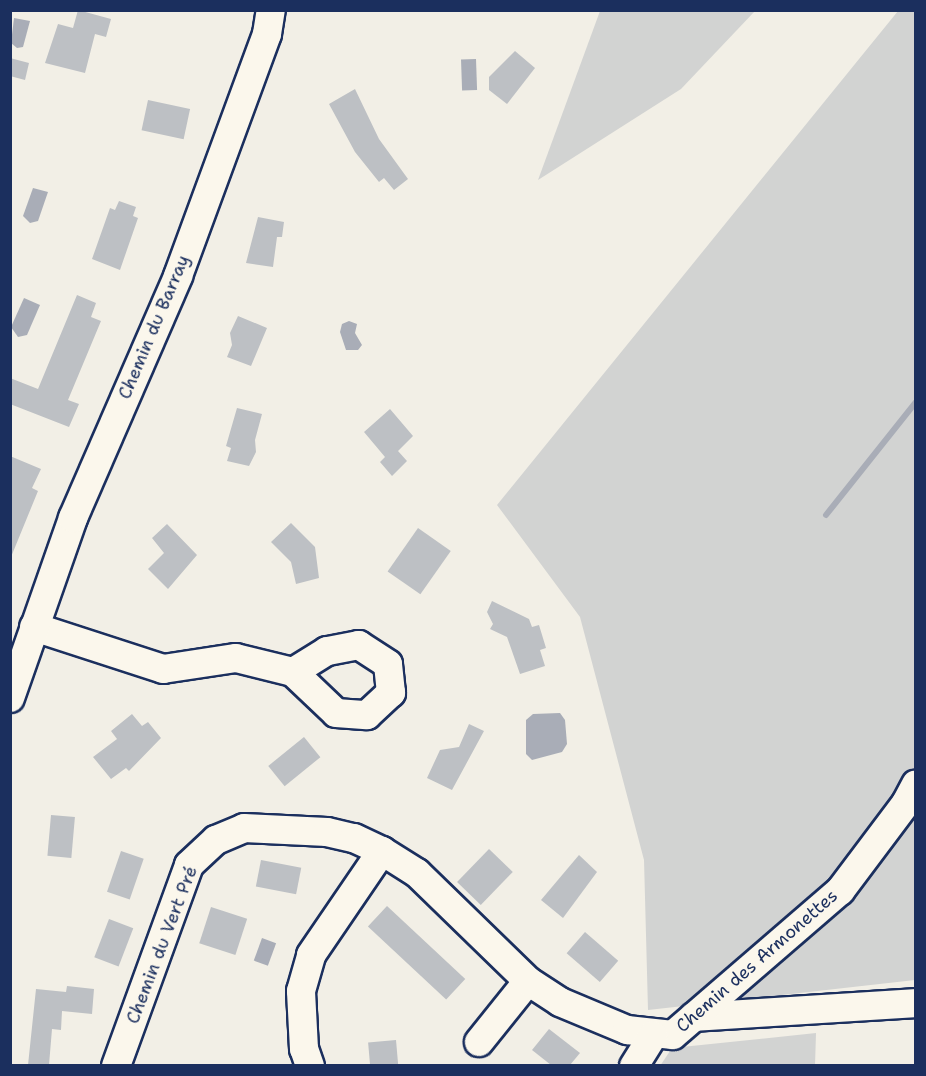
<!DOCTYPE html>
<html>
<head>
<meta charset="utf-8">
<style>
  body { margin:0 }
  #map { position:relative; width:926px; height:1076px; overflow:hidden; background:#f2efe6; font-family:"Shantell Sans",sans-serif }
  div>[style] { position:absolute }
  .green>* { inset:0; background:#d2d3d2 }
  .water>* { inset:0; background:#a9adb7; transform-origin:0 0 }
  .stream>* { height:6px; margin:-3px; padding:0 3px; transform-origin:3px; border-radius:3px; background:#a9adb7 }
  .building>* { inset:0; background:#bdc0c4; transform-origin:0 0 }
  .roads { filter:drop-shadow(2px 0 #1b2f5e) drop-shadow(-2px 0 #1b2f5e) drop-shadow(0 2px #1b2f5e) drop-shadow(0 -2px #1b2f5e) }
  .minor>* { height:28px; margin:-14px; padding:0 14px; transform-origin:14px; border-radius:14px; background:#fbf7ec }
  span { translate:-50% -50%; white-space:nowrap; text-align:center; line-height:1.15; -webkit-text-stroke:4.5px #fbf7ec; paint-order:stroke }
  .street-label { font-size:18px; color:#1b2f5e }
  .frame { position:absolute; inset:0; border:12px solid #1b2f5e; pointer-events:none }
</style>
</head>
<body>
<div id="map">
  <div class="green">
    <div style="clip-path:polygon(600px 11px,755px 11px,681px 89px,538px 180px)"></div>
    <div style="clip-path:polygon(898px 11px,915px 11px,915px 980px,648px 1010px,644px 860px,580px 617px,497px 505px)"></div>
    <div style="clip-path:polygon(816px 1033px,815px 1065px,660px 1066px,672px 1048px)"></div>
  </div>
  <div class="water">
    <div style="clip-path:polygon(14px 18px,30px 21px,23px 47px,17px 48px,11px 43px)"></div>
    <div style="left:476px;top:59px;width:31px;height:15px;rotate:88deg"></div>
    <div style="clip-path:polygon(33px 188px,48px 192px,38px 221px,30px 223px,23px 216px)"></div>
    <div style="clip-path:polygon(24px 298px,40px 305px,27px 335px,18px 337px,11px 327px)"></div>
    <div style="clip-path:polygon(349px 321px,357px 324px,355px 333px,362px 345px,358px 350px,346px 350px,340px 332px,342px 324px)"></div>
    <div style="clip-path:polygon(560px 713px,565px 720px,567px 744px,562px 752px,532px 760px,526px 754px,526px 720px,533px 714px)"></div>
    <div style="left:262px;top:938px;width:15px;height:24px;rotate:20deg"></div>
  </div>
  <div class="stream">
    <div style="left:826px;top:515px;width:144px;rotate:-51.5deg"></div>
  </div>
  <div class="building">
    <div style="clip-path:polygon(78px 10px,111px 19px,106px 37px,95px 34px,85px 73px,45px 63px,58px 24px,73px 28px)"></div>
    <div style="clip-path:polygon(515px 51px,535px 68px,507px 104px,489px 90px,489px 77px)"></div>
    <div style="clip-path:polygon(10px 58px,29px 63px,25px 80px,10px 76px)"></div>
    <div style="clip-path:polygon(355px 89px,379px 139px,408px 179px,394px 190px,384px 178px,379px 182px,355px 152px,329px 104px)"></div>
    <div style="left:148px;top:100px;width:43px;height:31px;rotate:12deg"></div>
    <div style="clip-path:polygon(119px 201px,136px 207px,133px 216px,138px 218px,120px 270px,92px 259px,110px 208px,115px 210px)"></div>
    <div style="clip-path:polygon(258px 217px,284px 222px,282px 237px,277px 237px,273px 267px,246px 263px)"></div>
    <div style="clip-path:polygon(77px 295px,96px 303px,91px 317px,101px 321px,68px 400px,79px 404px,69px 427px,10px 404px,10px 378px,38px 389px)"></div>
    <div style="clip-path:polygon(238px 316px,267px 328px,251px 366px,227px 357px,232px 345px,230px 333px)"></div>
    <div style="clip-path:polygon(237px 408px,262px 414px,255px 440px,256px 452px,249px 466px,227px 461px,231px 448px,226px 446px)"></div>
    <div style="clip-path:polygon(390px 409px,413px 436px,398px 451px,407px 461px,392px 476px,380px 462px,385px 457px,364px 432px)"></div>
    <div style="clip-path:polygon(10px 456px,41px 469px,32px 488px,38px 491px,11px 557px)"></div>
    <div style="clip-path:polygon(291px 523px,315px 547px,319px 578px,296px 584px,291px 562px,271px 542px)"></div>
    <div style="clip-path:polygon(167px 524px,197px 555px,168px 589px,148px 569px,164px 553px,152px 538px)"></div>
    <div style="left:418px;top:528px;width:40px;height:53px;rotate:35deg"></div>
    <div style="clip-path:polygon(492px 601px,529px 619px,532px 627px,539px 625px,546px 648px,540px 650px,545px 666px,520px 674px,507px 637px,490px 629px,493px 624px,487px 612px)"></div>
    <div style="clip-path:polygon(132px 714px,142px 726px,148px 722px,161px 738px,129px 771px,126px 768px,111px 779px,93px 757px,117px 739px,111px 731px)"></div>
    <div style="clip-path:polygon(469px 724px,484px 731px,452px 790px,427px 778px,440px 750px,459px 747px)"></div>
    <div style="left:304px;top:737px;width:26px;height:46px;rotate:51deg"></div>
    <div style="left:51px;top:815px;width:24px;height:41px;rotate:5deg"></div>
    <div style="left:489px;top:849px;width:33px;height:46px;rotate:44deg"></div>
    <div style="left:121px;top:851px;width:24px;height:43px;rotate:19deg"></div>
    <div style="clip-path:polygon(579px 855px,597px 872px,563px 918px,541px 900px)"></div>
    <div style="left:261px;top:860px;width:41px;height:27px;rotate:11deg"></div>
    <div style="left:387px;top:906px;width:107px;height:28px;rotate:43deg"></div>
    <div style="left:211px;top:907px;width:38px;height:38px;rotate:18deg"></div>
    <div style="left:109px;top:919px;width:26px;height:41px;rotate:21deg"></div>
    <div style="left:585px;top:932px;width:44px;height:28px;rotate:41deg"></div>
    <div style="clip-path:polygon(67px 986px,94px 989px,92px 1014px,62px 1011px,61px 1030px,52px 1029px,49px 1065px,28px 1065px,36px 989px,66px 992px)"></div>
    <div style="clip-path:polygon(549px 1029px,580px 1053px,570px 1065px,551px 1065px,532px 1050px)"></div>
    <div style="left:396px;top:1040px;width:25px;height:28px;rotate:85deg"></div>
  </div>
  <div class="roads">
    <div class="minor">
      <div style="left:34px;top:627px;width:136px;rotate:18deg"></div>
      <div style="left:163px;top:669px;width:74px;rotate:-8.6deg"></div>
      <div style="left:236px;top:658px;width:59px;rotate:13.8deg"></div>
      <div style="left:293px;top:672px;width:59px;rotate:43.6deg"></div>
      <div style="left:336px;top:713px;width:31px;rotate:4deg"></div>
      <div style="left:367px;top:715px;width:33px;rotate:-43deg"></div>
      <div style="left:391px;top:693px;width:29px;rotate:-96deg"></div>
      <div style="left:388px;top:664px;width:35px;rotate:-147deg"></div>
      <div style="left:359px;top:645px;width:33px;rotate:169deg"></div>
      <div style="left:327px;top:651px;width:40px;rotate:148deg"></div>
      <div style="left:10px;top:698px;width:191px;rotate:-70.7deg"></div>
      <div style="left:73px;top:518px;width:264px;rotate:-66.5deg"></div>
      <div style="left:178px;top:276px;width:258px;rotate:-69.8deg"></div>
      <div style="left:267px;top:34px;width:24px;rotate:-81deg"></div>
      <div style="left:694px;top:1017px;width:222px;rotate:-3.6deg"></div>
      <div style="left:479px;top:1042px;width:78px;rotate:-51.2deg"></div>
      <div style="left:116px;top:1066px;width:214px;rotate:-70deg"></div>
      <div style="left:189px;top:865px;width:37px;rotate:-43deg"></div>
      <div style="left:216px;top:840px;width:30px;rotate:-23deg"></div>
      <div style="left:244px;top:828px;width:83px;rotate:2.8deg"></div>
      <div style="left:327px;top:832px;width:28px;rotate:13deg"></div>
      <div style="left:354px;top:838px;width:31px;rotate:25deg"></div>
      <div style="left:382px;top:851px;width:41px;rotate:32.2deg"></div>
      <div style="left:417px;top:873px;width:155px;rotate:44.2deg"></div>
      <div style="left:528px;top:981px;width:38px;rotate:33deg"></div>
      <div style="left:560px;top:1002px;width:73px;rotate:22.7deg"></div>
      <div style="left:627px;top:1030px;width:46px;rotate:6.2deg"></div>
      <div style="left:673px;top:1035px;width:221px;rotate:-40.8deg"></div>
      <div style="left:840px;top:891px;width:110px;rotate:-53.1deg"></div>
      <div style="left:906px;top:803px;width:21px;rotate:-62deg"></div>
      <div style="left:310px;top:1066px;width:18px;rotate:-109deg"></div>
      <div style="left:304px;top:1049px;width:58px;rotate:-93deg"></div>
      <div style="left:301px;top:991px;width:37px;rotate:-74deg"></div>
      <div style="left:311px;top:955px;width:126px;rotate:-55.7deg"></div>
      <div style="left:634px;top:1066px;width:36px;rotate:-58deg"></div>
    </div>
  </div>
  <div class="street-label">
    <span style="left:154px;top:327px;rotate:-67deg">Chemin du Barray</span>
    <span style="left:162px;top:945px;rotate:-69deg">Chemin du Vert Pré</span>
    <span style="left:757px;top:961px;rotate:-41deg">Chemin des Armonettes</span>
  </div>
  <div class="frame"></div>
</div>
</body>
</html>
